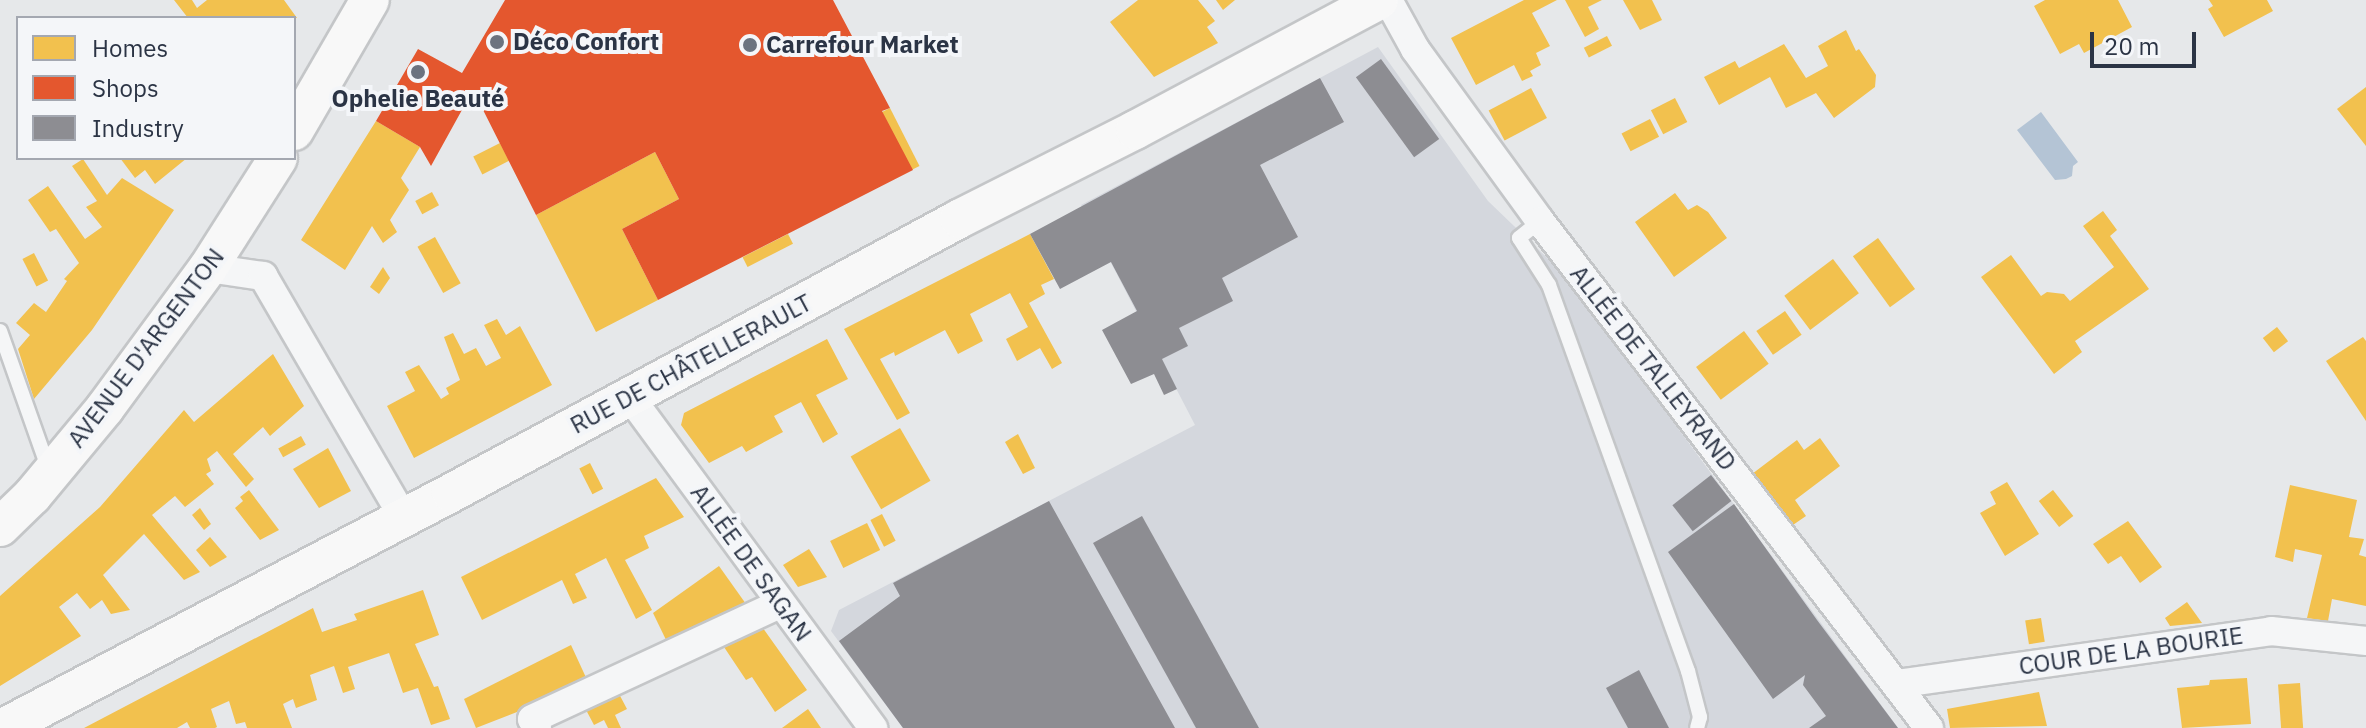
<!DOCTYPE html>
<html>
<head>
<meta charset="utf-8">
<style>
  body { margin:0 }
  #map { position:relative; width:2366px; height:728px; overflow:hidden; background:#e6e8ea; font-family:"IBM Plex Sans",sans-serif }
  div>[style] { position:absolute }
  .built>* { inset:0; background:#d4d7dd }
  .water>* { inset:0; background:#b4c4d5 }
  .homes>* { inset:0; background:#f2c14e; transform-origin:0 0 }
  .shops>* { inset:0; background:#e4572e }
  .industry>* { inset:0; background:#8d8d92; transform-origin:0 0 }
  .roads { filter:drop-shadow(2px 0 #c4c6c8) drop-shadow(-2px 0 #c4c6c8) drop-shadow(0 2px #c4c6c8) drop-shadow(0 -2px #c4c6c8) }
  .service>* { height:14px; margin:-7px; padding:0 7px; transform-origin:7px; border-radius:7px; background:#f5f6f7 }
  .minor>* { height:28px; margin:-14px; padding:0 14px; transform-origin:14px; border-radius:14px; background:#f5f6f7 }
  .secondary>* { height:38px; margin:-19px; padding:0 19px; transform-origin:19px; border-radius:19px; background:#f8f8f8 }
  .dots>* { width:22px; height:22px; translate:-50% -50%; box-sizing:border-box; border:4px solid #f4f6f9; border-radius:50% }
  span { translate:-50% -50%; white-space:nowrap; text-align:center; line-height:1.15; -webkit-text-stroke:8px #f4f6f9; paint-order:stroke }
  .poi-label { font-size:24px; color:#2b3445; font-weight:700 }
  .left { translate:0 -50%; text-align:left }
  .street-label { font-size:24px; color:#2b3445 }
  .legend { position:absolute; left:16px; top:16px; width:280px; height:144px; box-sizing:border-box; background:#f4f6f9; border:2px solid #a4a8b1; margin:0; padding:10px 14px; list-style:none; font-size:24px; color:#2b3445 }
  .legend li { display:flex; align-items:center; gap:16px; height:40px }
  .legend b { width:40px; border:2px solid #a4a8b1 }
  .scale { position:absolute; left:2090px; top:32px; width:106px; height:36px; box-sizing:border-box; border:4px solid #2b3445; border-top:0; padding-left:10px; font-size:24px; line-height:28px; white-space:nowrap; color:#2b3445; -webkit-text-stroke:6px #f4f6f9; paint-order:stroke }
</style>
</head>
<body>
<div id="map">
  <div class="built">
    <div style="clip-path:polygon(1378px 47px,1488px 201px,1567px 277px,1898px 728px,903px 728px,831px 631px,839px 610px,1195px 425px,1081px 205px)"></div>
  </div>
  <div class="water">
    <div style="clip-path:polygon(2041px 112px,2078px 162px,2073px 166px,2072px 176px,2066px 179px,2055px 180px,2017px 130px)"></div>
  </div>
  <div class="homes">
    <div style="clip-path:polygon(174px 0,192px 0,197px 8px,207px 0,284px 0,297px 18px,188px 18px)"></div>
    <div style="clip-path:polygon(1138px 0,1198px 0,1215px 21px,1207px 27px,1218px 43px,1154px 77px,1110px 22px)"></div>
    <div style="clip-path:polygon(1216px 0,1235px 0,1223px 10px)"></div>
    <div style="clip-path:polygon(1524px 0,1557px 0,1532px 13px,1550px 46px,1536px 53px,1541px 65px,1530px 71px,1533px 76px,1522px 81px,1514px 65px,1476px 85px,1451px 38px)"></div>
    <div style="clip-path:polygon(1565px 0,1602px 0,1588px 7px,1599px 29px,1585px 37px)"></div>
    <div style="clip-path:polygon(1623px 0,1652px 0,1662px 20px,1640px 30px)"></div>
    <div style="clip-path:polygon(2045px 0,2118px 0,2132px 27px,2084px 53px,2079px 44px,2060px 54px,2034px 6px)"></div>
    <div style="clip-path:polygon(2209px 0,2267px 0,2273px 11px,2224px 37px,2208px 9px,2213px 6px)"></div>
    <div style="clip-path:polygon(1846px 30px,1856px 51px,1859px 49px,1876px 75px,1875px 87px,1834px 118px,1816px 93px,1786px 108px,1770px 77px,1719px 105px,1704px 77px,1735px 61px,1739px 68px,1784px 44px,1806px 78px,1828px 66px,1818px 46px)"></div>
    <div style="left:1607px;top:36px;width:11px;height:26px;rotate:63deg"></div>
    <div style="clip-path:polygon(2366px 87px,2366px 146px,2337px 109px)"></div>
    <div style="left:1531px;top:88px;width:34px;height:48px;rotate:62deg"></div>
    <div style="left:1675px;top:98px;width:27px;height:27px;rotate:63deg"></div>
    <div style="left:890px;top:108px;width:65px;height:9px;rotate:63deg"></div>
    <div style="left:1650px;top:119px;width:20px;height:32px;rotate:63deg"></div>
    <div style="clip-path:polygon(376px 121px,420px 147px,401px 178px,409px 190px,390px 220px,397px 232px,383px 243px,372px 226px,345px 270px,301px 240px)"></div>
    <div style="left:500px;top:143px;width:20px;height:30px;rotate:63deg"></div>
    <div style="clip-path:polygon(655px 152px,679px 199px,622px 229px,658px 300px,596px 332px,536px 215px)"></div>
    <div style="clip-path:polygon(120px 158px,187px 158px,155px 184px,145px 170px,135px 178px)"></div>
    <div style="clip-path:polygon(83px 159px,107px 195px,122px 178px,174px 210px,92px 330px,34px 399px,18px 349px,30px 335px,16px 323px,34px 303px,46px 312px,67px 281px,64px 279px,79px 263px,56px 229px,50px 232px,28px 200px,48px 186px,85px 239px,102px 227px,86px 207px,97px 201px,72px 166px)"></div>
    <div style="left:432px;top:192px;width:15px;height:19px;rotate:62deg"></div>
    <div style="clip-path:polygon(1675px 193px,1688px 210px,1697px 205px,1708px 212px,1727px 238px,1674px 277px,1635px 222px)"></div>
    <div style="clip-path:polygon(2103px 211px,2117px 230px,2110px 236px,2149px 289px,2075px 341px,2082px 352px,2054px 374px,1981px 277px,2011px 255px,2041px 296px,2047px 292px,2064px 294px,2070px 301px,2114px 267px,2083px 226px)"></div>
    <div style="left:788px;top:234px;width:11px;height:51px;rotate:63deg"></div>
    <div style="clip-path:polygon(1030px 234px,1054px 279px,1041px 285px,1045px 294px,1029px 303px,1062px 363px,1052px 369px,1040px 348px,1017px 361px,1006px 339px,1028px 327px,1010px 293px,970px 314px,983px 341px,958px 354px,945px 330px,895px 356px,894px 352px,880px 359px,910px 413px,897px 420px,844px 329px)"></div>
    <div style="left:435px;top:237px;width:53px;height:20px;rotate:61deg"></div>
    <div style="left:1878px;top:238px;width:63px;height:31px;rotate:54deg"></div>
    <div style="left:34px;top:253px;width:31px;height:13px;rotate:63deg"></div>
    <div style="left:1833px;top:259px;width:43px;height:61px;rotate:53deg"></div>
    <div style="clip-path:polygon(383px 267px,390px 278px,379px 294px,370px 287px)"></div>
    <div style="left:1785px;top:311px;width:29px;height:35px;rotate:55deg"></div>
    <div style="clip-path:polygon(497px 319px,506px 335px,520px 326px,552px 385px,414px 458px,387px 406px,415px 391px,405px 372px,419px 365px,441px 399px,449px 394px,446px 388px,460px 380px,444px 337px,453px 333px,464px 354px,476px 348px,486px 366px,501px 358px,484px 325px)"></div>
    <div style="left:2277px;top:327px;width:18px;height:18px;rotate:52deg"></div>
    <div style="left:1744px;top:331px;width:41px;height:60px;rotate:53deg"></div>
    <div style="clip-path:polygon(2363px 337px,2366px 341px,2366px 421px,2326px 361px)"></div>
    <div style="clip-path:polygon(827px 339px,848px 379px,816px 395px,838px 434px,823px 443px,801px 402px,774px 416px,783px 432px,746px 452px,742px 446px,709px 463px,681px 425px,684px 413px)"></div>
    <div style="clip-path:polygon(273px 354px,304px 406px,270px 436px,263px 427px,233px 454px,254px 479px,246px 487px,217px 451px,207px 459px,211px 471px,206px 474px,214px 484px,185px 507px,175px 496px,152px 515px,200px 572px,184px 580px,144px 534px,103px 575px,130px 610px,111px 614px,102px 600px,90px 609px,77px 593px,59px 607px,81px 636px,0 686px,0 596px,100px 507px,184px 410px,194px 422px)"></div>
    <div style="left:900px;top:428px;width:61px;height:57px;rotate:60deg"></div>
    <div style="clip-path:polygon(1018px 434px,1035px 468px,1023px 474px,1005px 442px)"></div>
    <div style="left:301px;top:436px;width:10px;height:26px;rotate:61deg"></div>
    <div style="clip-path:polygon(1820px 438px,1840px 466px,1795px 500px,1806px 516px,1790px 527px,1752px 474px,1797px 440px,1804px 450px)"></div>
    <div style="clip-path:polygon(328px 448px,351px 491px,319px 508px,293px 469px)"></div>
    <div style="left:590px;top:463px;width:29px;height:12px;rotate:63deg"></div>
    <div style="clip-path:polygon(656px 478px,684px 517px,644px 536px,649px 548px,625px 560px,652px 610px,636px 619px,606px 558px,575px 574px,587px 598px,573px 604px,562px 580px,482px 620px,461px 577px)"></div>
    <div style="clip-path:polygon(2007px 482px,2039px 534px,2005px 556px,1980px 513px,1996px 504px,1990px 492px)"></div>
    <div style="clip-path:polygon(2290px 485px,2357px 500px,2349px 537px,2364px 539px,2359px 555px,2366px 557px,2366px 606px,2332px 599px,2328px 621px,2307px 618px,2322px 555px,2295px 549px,2293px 562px,2275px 557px)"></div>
    <div style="clip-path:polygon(249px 490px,279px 530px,260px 540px,235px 508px,243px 501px,240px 497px)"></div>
    <div style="left:2053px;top:490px;width:33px;height:18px;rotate:52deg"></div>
    <div style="clip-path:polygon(200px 508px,211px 524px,204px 530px,192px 515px)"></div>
    <div style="left:882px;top:514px;width:30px;height:13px;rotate:63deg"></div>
    <div style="clip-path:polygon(2128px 521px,2162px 567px,2140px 583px,2121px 556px,2108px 564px,2093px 544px)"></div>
    <div style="left:867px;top:523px;width:30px;height:41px;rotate:64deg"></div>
    <div style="clip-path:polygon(210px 537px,227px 557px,210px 567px,196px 550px)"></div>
    <div style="clip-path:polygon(809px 549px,827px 577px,798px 587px,783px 565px)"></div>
    <div style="clip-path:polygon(719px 566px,746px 604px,668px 644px,653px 613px)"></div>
    <div style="clip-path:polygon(423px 590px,439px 635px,415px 644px,434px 687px,438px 686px,450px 719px,431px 725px,418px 688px,403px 693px,389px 653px,348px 667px,355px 689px,343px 693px,334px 666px,310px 675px,317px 700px,296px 708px,293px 699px,283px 704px,292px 728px,247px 728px,245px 722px,236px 724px,229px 701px,211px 709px,217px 727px,215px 728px,190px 728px,187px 722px,177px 728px,84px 728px,313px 608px,322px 632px,357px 620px,354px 614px)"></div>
    <div style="clip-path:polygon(2187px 602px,2202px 623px,2170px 626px,2165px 618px)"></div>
    <div style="left:2041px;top:618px;width:24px;height:16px;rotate:81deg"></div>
    <div style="clip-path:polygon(758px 621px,807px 690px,775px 712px,752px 677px,746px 680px,720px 641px)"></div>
    <div style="clip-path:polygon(571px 645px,589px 684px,476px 728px,464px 699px)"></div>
    <div style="clip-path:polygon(2247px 678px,2251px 724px,2182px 728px,2177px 688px,2209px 685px,2210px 680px)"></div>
    <div style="left:2300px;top:683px;width:45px;height:22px;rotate:86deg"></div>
    <div style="clip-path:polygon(618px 692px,627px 709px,615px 715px,621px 728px,608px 728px,604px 720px,594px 725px,585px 708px)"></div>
    <div style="clip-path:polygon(2039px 692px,2047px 726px,1950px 728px,1947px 709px)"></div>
    <div style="clip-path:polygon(808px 709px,821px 728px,782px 728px)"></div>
  </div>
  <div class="shops">
    <div style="clip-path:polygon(505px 0,833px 0,890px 108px,882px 111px,913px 170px,658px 300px,622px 229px,679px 199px,655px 152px,536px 215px,473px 90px,431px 166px,420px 147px,376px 121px,418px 49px,462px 73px)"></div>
  </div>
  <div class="industry">
    <div style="left:1381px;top:59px;width:99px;height:31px;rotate:54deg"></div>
    <div style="clip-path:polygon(1320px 78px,1344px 122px,1260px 165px,1298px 237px,1222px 278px,1233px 301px,1179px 328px,1188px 346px,1162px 359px,1177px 389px,1164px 395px,1154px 374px,1131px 384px,1102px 330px,1137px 311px,1111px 262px,1060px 289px,1030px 234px)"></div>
    <div style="left:1711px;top:475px;width:33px;height:49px;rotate:52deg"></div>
    <div style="clip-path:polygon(1049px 501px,1175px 728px,903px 728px,839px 641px,900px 596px,893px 583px)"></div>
    <div style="clip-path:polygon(1734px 504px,1817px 620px,1898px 728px,1809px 728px,1826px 716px,1803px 685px,1805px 675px,1773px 699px,1668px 552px)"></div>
    <div style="clip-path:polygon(1142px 516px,1197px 615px,1259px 728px,1196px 728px,1093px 543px)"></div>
    <div style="clip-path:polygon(1639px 670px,1669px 728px,1628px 728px,1606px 688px)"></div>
  </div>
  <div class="roads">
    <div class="service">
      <div style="left:1540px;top:221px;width:27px;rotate:141deg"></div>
      <div style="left:1519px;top:238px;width:56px;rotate:57.4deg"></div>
      <div style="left:1549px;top:285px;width:410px;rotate:70.2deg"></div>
      <div style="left:1688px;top:671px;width:48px;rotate:75.4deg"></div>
      <div style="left:1700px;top:717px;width:11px;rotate:105deg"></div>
      <div style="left:0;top:331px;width:147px;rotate:70.6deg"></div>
    </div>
    <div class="minor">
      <div style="left:1388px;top:0;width:56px;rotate:61.1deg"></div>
      <div style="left:1415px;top:49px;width:213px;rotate:54deg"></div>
      <div style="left:1540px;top:221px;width:639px;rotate:52.5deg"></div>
      <div style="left:208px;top:268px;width:56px;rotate:8.3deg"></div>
      <div style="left:263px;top:276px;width:279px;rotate:59.8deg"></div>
      <div style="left:630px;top:397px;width:411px;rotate:53.7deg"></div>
      <div style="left:1896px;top:684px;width:379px;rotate:-8deg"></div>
      <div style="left:2271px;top:631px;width:96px;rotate:6deg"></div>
      <div style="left:537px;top:728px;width:10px;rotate:-119deg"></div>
      <div style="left:532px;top:719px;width:273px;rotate:-24.9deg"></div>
    </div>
    <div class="secondary">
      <div style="left:294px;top:131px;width:151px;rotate:-59.9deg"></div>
      <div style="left:0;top:527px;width:45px;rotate:-44.1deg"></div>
      <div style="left:32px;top:496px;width:114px;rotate:-50.3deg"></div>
      <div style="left:105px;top:408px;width:174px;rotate:-53.7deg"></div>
      <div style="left:208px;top:268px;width:130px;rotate:-57.5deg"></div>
      <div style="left:3px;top:728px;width:506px;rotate:-27.68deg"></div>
      <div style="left:451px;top:493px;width:577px;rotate:-28.34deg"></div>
      <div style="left:959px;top:219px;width:197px;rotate:-26.8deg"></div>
      <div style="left:1135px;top:130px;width:276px;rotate:-28deg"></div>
    </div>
  </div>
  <div class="dots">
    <div style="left:497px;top:42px;background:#6c737f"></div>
    <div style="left:750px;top:45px;background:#6c737f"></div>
    <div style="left:418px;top:72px;background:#6c737f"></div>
  </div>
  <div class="poi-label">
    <span class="left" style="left:513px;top:42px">Déco Confort</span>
    <span class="left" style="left:766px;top:45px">Carrefour Market</span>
    <span style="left:418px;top:99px">Ophelie Beauté</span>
  </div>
  <div class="street-label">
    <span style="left:146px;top:348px;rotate:-53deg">AVENUE D'ARGENTON</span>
    <span style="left:691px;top:364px;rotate:-28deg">RUE DE CHÂTELLERAULT</span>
    <span style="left:1653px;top:368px;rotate:52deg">ALLÉE DE TALLEYRAND</span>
    <span style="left:751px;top:563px;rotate:54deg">ALLÉE DE SAGAN</span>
    <span style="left:2131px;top:651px;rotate:-8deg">COUR DE LA BOURIE</span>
  </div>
  <ul class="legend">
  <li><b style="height:22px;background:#f2c14e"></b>Homes</li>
  <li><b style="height:22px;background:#e4572e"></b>Shops</li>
  <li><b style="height:22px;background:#8d8d92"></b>Industry</li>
  </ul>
  <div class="scale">20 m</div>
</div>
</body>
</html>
